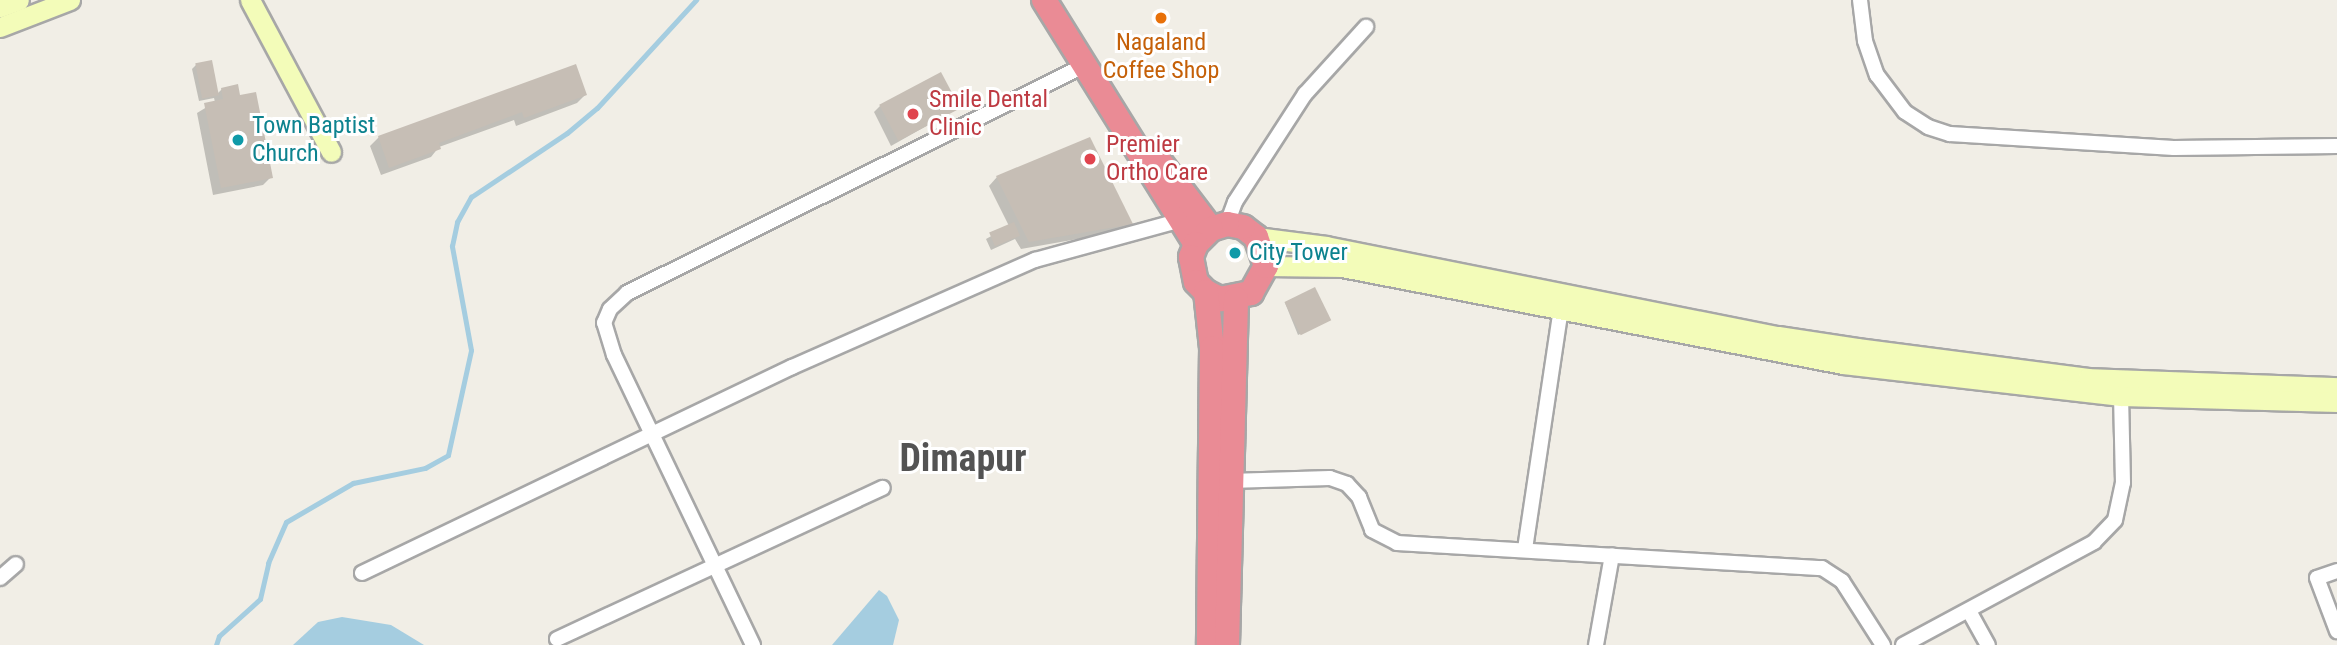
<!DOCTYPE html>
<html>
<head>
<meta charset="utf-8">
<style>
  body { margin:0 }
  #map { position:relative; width:2337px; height:645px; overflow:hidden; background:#f1eee6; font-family:"Roboto Condensed",sans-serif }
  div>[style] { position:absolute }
  .water>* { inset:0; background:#a5cde0 }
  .shadow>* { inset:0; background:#0003 }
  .stream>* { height:5px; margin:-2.5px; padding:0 2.5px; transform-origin:2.5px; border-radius:2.5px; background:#a5cde0 }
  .building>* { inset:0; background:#c6beb5; transform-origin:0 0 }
  .roads { filter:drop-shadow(2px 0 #a7a7a7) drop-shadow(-2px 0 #a7a7a7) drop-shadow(0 2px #a7a7a7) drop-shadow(0 -2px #a7a7a7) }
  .street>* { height:14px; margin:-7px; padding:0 7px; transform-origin:7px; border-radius:7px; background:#fff }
  .secondary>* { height:19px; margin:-9.5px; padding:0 9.5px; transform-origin:9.5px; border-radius:9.5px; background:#f3fcb9 }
  .highway>* { height:24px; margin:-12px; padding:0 12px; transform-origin:12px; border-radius:12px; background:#ea8b95 }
  .dots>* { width:19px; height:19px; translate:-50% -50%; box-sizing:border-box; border:4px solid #fff; border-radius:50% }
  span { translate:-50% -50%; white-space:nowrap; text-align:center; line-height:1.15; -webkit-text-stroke:6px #fff; paint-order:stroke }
  .food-label { font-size:24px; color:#c56008 }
  .health-label { font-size:24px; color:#be3a42 }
  .left { translate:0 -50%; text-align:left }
  .culture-label { font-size:24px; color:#0d838f }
  .town-label { font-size:38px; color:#535353; font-weight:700 }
</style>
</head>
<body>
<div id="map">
  <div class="water">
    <div style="clip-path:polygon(879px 590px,887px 596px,899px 620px,893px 645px,832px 645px)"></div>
    <div style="clip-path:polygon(342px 617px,391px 625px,424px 645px,293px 645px,318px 622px)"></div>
  </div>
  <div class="shadow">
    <div style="clip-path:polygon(196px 65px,217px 94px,222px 89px,271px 177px,263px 185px,213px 195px,197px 113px,215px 102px,214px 98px,199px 101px,192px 69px)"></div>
    <div style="clip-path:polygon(585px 95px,577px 103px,516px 126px,514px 120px,439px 147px,431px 157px,381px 175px,370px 146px,379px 137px)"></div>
    <div style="clip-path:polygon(880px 106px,958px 108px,891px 146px,874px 112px)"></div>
    <div style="clip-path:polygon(997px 177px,1131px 223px,1123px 231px,1021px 249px,1015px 239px,991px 250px,986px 239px,1009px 226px,989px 186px)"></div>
    <div style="clip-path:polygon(1285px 303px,1328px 321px,1298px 335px)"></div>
  </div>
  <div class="stream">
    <div style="left:216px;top:645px;width:9px;rotate:-72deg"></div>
    <div style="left:219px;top:636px;width:55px;rotate:-42.1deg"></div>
    <div style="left:260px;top:599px;width:37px;rotate:-77deg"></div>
    <div style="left:268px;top:563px;width:45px;rotate:-66.3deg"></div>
    <div style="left:286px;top:522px;width:78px;rotate:-30.2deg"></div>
    <div style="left:353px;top:483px;width:74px;rotate:-11.8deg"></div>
    <div style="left:425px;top:468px;width:26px;rotate:-29deg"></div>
    <div style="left:448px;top:455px;width:107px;rotate:-77.6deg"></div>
    <div style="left:471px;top:350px;width:106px;rotate:-100.4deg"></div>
    <div style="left:452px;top:246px;width:25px;rotate:-78deg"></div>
    <div style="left:457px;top:222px;width:29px;rotate:-61deg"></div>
    <div style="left:471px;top:197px;width:115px;rotate:-33.7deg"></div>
    <div style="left:567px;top:133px;width:39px;rotate:-40deg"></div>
    <div style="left:597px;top:108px;width:147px;rotate:-47.5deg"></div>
  </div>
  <div class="building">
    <div style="left:212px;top:60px;width:36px;height:17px;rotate:79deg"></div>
    <div style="clip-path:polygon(576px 64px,587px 95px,524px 118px,522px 112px,439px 143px,441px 149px,389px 168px,378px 136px)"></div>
    <div style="left:941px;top:72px;width:41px;height:70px;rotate:62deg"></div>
    <div style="clip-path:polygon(238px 84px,240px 95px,256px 92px,273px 178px,221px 188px,204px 103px,223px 99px,221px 88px)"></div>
    <div style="clip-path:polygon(1090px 137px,1133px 224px,1029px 242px,996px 176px)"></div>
    <div style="left:1014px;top:222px;width:15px;height:27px;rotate:67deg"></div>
    <div style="left:1315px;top:287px;width:37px;height:34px;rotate:64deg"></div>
  </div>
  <div class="roads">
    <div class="street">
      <div style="left:1860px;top:0;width:41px;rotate:83deg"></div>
      <div style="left:1865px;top:41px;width:36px;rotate:71deg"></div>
      <div style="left:1877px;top:75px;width:46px;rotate:52.9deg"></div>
      <div style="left:1905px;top:112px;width:27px;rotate:33deg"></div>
      <div style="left:1928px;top:127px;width:23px;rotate:18deg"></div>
      <div style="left:1950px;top:134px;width:224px;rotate:3.6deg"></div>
      <div style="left:2174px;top:148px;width:163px;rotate:-0.7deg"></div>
      <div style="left:1227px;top:224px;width:23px;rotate:-70deg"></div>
      <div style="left:1235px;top:202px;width:129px;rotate:-57.1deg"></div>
      <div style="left:1305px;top:94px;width:91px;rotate:-47.7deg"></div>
      <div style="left:1229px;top:481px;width:101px;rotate:-1.7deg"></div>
      <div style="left:1330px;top:478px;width:18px;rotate:19deg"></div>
      <div style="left:1347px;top:484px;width:18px;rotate:47deg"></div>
      <div style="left:1359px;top:497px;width:35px;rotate:68deg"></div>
      <div style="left:1372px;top:530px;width:28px;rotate:27deg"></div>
      <div style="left:1397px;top:543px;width:426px;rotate:3.4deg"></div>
      <div style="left:1822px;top:568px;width:24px;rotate:33deg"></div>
      <div style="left:1842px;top:581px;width:76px;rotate:57.4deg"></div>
      <div style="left:1525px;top:549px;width:243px;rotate:-81.5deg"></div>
      <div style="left:2337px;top:571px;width:21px;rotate:161deg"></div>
      <div style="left:2317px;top:578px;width:57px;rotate:69.3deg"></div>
      <div style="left:362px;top:573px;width:477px;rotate:-25.6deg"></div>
      <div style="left:792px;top:367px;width:266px;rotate:-23.8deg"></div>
      <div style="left:1035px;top:260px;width:148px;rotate:-15.3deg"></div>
      <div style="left:0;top:578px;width:21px;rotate:-41deg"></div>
      <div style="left:1969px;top:611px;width:39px;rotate:61deg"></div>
      <div style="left:557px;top:639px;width:359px;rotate:-24.9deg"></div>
      <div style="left:753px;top:645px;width:322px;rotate:-115.6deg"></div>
      <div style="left:614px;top:355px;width:34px;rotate:-107deg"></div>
      <div style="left:604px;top:323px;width:15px;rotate:-67deg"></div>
      <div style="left:610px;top:309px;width:23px;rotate:-43deg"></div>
      <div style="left:627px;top:293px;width:512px;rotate:-26.46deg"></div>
      <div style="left:1596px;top:645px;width:91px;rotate:-79.9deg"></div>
      <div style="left:1903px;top:645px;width:217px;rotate:-28.3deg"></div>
      <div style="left:2094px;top:542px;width:30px;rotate:-46deg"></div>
      <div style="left:2115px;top:520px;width:38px;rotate:-78deg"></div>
      <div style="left:2123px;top:483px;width:87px;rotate:-91.3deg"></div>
    </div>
    <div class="secondary">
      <div style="left:250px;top:0;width:172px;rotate:61.9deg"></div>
      <div style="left:0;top:7px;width:20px;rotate:-20deg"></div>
      <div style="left:0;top:27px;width:75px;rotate:-21.1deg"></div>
      <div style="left:1256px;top:237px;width:71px;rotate:7.3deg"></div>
      <div style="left:1326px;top:246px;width:461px;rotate:11.3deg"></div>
      <div style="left:1778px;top:336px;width:80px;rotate:8.6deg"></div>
      <div style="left:1857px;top:348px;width:233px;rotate:7.4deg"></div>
      <div style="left:2088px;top:378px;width:249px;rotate:2.1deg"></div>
      <div style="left:1266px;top:266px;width:76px;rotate:0.8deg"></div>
      <div style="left:1342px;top:267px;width:510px;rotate:10.96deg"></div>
      <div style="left:1843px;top:364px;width:280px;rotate:6.6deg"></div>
      <div style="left:2121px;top:396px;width:216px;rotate:1.6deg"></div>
    </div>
    <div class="highway">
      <div style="left:1044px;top:0;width:287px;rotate:58.1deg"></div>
      <div style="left:1160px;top:162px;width:84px;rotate:52.7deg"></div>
      <div style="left:1206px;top:292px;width:16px;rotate:27deg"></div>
      <div style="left:1220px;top:299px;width:32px;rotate:-11deg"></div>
      <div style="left:1251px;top:293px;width:31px;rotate:-61deg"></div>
      <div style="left:1266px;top:266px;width:31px;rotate:-109deg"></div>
      <div style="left:1256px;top:237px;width:16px;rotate:-142deg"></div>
      <div style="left:1243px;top:227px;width:16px;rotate:-169deg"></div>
      <div style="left:1227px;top:224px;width:17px;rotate:163deg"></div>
      <div style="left:1211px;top:229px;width:21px;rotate:135deg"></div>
      <div style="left:1196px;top:244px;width:14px;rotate:111deg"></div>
      <div style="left:1191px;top:257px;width:25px;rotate:79deg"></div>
      <div style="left:1196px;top:282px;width:14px;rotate:45deg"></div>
      <div style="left:1206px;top:292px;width:56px;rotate:83.9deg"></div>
      <div style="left:1212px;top:348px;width:297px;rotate:90.6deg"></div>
      <div style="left:1227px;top:645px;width:346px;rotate:-88.5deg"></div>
    </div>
  </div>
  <div class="dots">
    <div style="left:1161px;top:18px;background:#e8710a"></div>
    <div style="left:913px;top:114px;background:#e0444e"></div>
    <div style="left:238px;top:140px;background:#0f9aa8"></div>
    <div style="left:1090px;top:159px;background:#e0444e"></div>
    <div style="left:1235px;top:253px;background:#0f9aa8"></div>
  </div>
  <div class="food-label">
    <span style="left:1161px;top:57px">Nagaland<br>Coffee Shop</span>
  </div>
  <div class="health-label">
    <span class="left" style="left:929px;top:114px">Smile Dental<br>Clinic</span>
    <span class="left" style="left:1106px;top:159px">Premier<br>Ortho Care</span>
  </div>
  <div class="culture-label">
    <span class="left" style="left:252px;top:140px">Town Baptist<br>Church</span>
    <span class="left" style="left:1249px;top:253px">City Tower</span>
  </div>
  <div class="town-label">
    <span style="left:963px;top:459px">Dimapur</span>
  </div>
</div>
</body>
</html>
